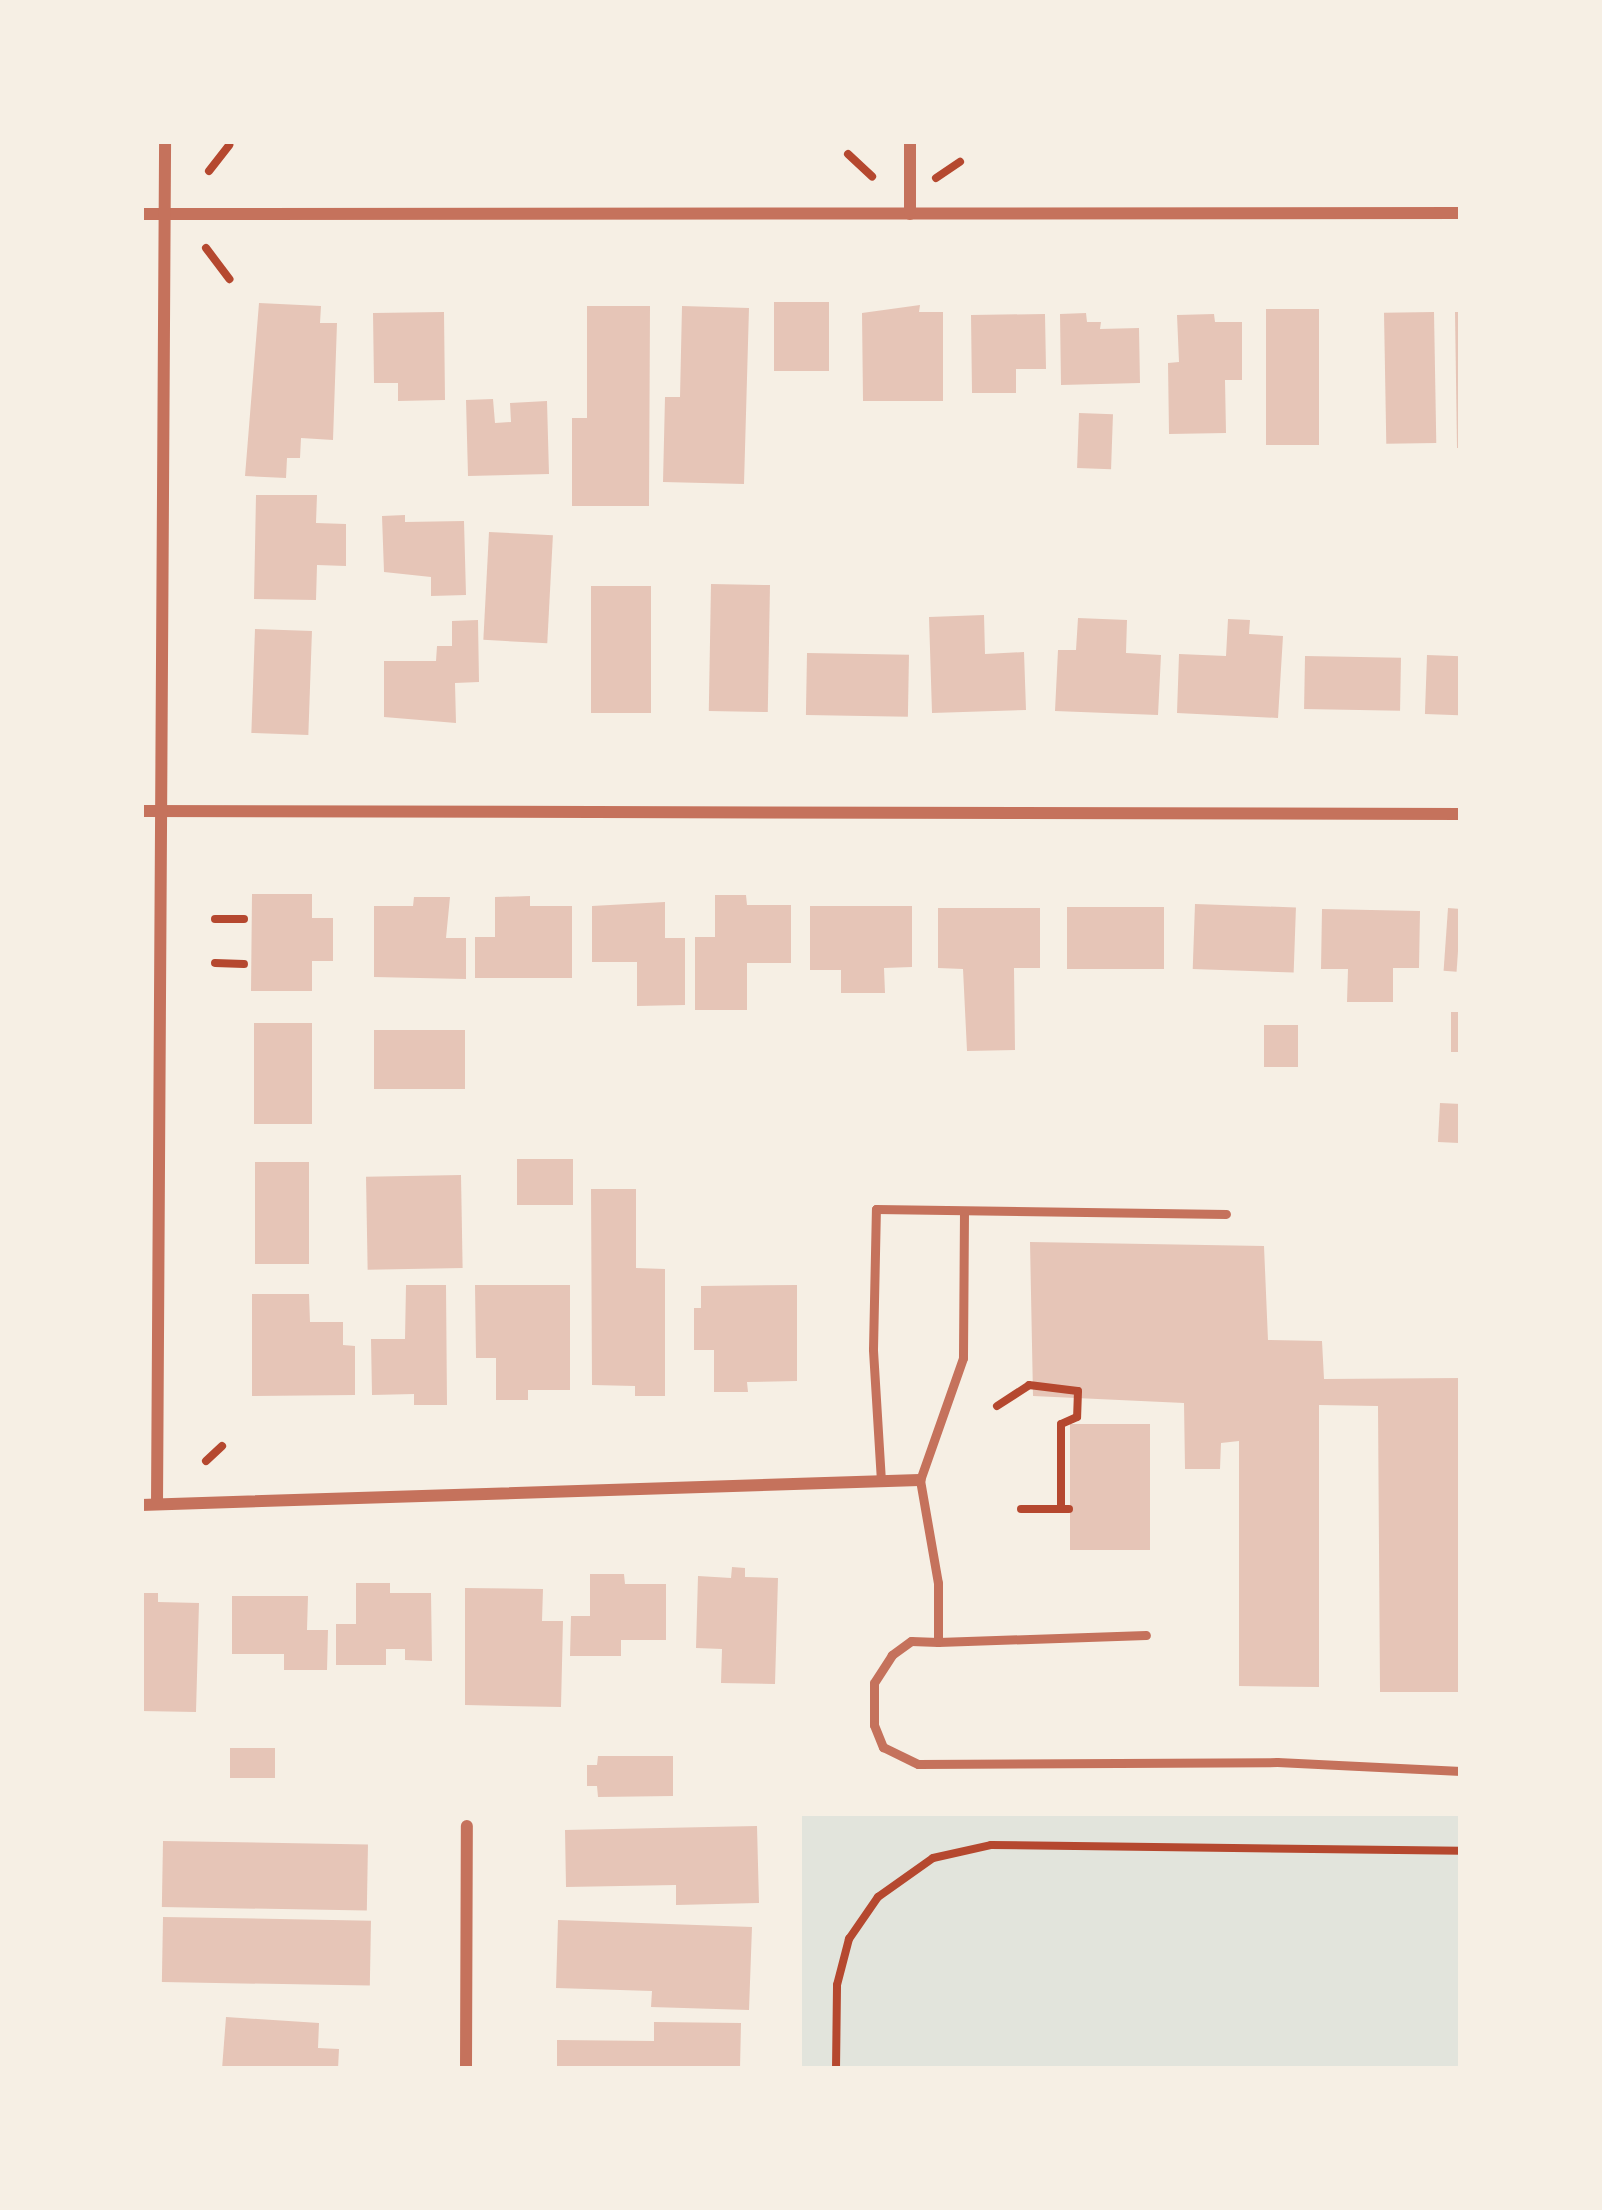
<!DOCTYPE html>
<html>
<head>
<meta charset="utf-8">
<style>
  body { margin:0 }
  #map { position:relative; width:1602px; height:2210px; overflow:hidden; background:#f6efe4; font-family:"Fira Sans",sans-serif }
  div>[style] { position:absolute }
  .green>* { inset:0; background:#e2e4dc; transform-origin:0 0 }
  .building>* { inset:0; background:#e6c5b7; transform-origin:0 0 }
  .path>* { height:8px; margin:-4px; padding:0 4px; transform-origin:4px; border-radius:4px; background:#b5482f }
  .service>* { height:9px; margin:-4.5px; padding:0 4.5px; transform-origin:4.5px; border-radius:4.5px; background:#c5725c }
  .minor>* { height:12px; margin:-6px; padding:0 6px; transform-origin:6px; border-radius:6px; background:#c5725c }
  span { translate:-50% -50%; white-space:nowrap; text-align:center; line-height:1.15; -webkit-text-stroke:9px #f6efe4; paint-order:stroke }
  .frame { position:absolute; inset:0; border:144px solid #f6efe4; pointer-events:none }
</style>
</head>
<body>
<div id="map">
  <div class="green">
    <div style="left:802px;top:1816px;width:659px;height:253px"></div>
  </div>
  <div class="building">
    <div style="left:774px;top:302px;width:55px;height:69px"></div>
    <div style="clip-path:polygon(259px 303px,321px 306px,320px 323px,337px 323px,333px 440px,301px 438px,300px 458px,287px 458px,286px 478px,245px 476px)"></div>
    <div style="clip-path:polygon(920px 305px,919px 312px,943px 312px,943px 401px,863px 401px,862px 313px)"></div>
    <div style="clip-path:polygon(587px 306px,650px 306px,649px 506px,572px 506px,572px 418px,587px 418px)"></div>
    <div style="clip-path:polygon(682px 306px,749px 308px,744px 484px,663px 482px,665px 397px,680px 397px)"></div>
    <div style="left:1319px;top:309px;width:136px;height:53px;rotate:90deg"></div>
    <div style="clip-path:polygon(444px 312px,445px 400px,398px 401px,398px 383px,374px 383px,373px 313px)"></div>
    <div style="left:1434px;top:312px;width:131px;height:50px;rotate:89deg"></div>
    <div style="clip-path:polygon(1455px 312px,1461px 312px,1461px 448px,1457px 448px)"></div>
    <div style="clip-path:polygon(1086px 313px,1087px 322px,1101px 322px,1100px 329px,1139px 328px,1140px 383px,1061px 385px,1060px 314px)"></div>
    <div style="clip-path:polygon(1045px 314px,1046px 369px,1016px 369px,1016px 393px,972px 393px,971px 315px)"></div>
    <div style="clip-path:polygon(1214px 314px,1215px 322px,1242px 322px,1242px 380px,1225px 380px,1226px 433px,1169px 434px,1168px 363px,1179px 362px,1177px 315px)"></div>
    <div style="clip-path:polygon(493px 399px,495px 423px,511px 422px,510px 403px,547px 401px,549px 474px,468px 476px,466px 400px)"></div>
    <div style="left:1079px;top:413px;width:34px;height:55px;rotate:2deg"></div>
    <div style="clip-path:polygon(256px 495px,317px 495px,316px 523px,346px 524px,346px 566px,317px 565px,316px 600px,254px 599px)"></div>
    <div style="clip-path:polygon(405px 515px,405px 522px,464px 521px,466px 595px,431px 596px,431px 577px,384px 572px,382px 516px)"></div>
    <div style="left:489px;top:532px;width:64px;height:108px;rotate:3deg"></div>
    <div style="left:711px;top:584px;width:59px;height:127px;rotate:1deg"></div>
    <div style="left:591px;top:586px;width:60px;height:127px"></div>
    <div style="clip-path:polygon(984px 615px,985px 654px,1024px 652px,1026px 710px,932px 713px,929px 617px)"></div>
    <div style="clip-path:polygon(1078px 618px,1127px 620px,1126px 653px,1161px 655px,1158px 715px,1055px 711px,1058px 650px,1076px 650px)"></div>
    <div style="clip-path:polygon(1228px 619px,1250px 620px,1249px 634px,1283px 636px,1278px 718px,1177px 713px,1179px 654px,1226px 656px)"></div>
    <div style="clip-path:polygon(478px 620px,479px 682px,455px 683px,456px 723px,384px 717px,384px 661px,436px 661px,437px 646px,452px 646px,452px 621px)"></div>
    <div style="left:255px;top:629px;width:57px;height:104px;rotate:2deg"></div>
    <div style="left:807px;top:653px;width:102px;height:62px;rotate:1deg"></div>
    <div style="left:1427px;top:655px;width:34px;height:59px;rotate:2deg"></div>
    <div style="left:1305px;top:656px;width:96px;height:53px;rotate:1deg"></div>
    <div style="clip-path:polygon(252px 894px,312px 894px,312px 918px,333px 918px,333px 961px,312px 961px,312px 991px,251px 991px)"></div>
    <div style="clip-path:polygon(715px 895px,746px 895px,747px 905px,791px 905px,791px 963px,747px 963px,747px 1010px,695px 1010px,695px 937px,715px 937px)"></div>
    <div style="clip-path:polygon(530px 896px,530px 906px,572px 906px,572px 978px,475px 978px,475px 937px,495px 937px,495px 897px)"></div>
    <div style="clip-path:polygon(414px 897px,450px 897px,446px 938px,466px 938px,466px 979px,374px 977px,374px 906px,413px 906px)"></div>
    <div style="clip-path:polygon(665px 902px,665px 938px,685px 938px,685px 1005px,637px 1006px,637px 962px,592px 962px,592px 906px)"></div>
    <div style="left:1195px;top:904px;width:101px;height:65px;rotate:2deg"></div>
    <div style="clip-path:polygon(810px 906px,912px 906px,912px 967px,884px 968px,885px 993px,841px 993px,841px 970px,810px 970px)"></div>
    <div style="left:1067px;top:907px;width:97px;height:62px"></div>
    <div style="clip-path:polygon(938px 908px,1040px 908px,1040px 968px,1014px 968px,1015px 1050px,967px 1051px,963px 969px,938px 968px)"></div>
    <div style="left:1448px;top:908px;width:13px;height:63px;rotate:4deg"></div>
    <div style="clip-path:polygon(1322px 909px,1420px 911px,1419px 968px,1393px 968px,1393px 1002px,1347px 1002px,1348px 969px,1321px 969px)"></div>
    <div style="left:1451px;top:1012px;width:10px;height:40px"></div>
    <div style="left:254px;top:1023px;width:58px;height:101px"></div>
    <div style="left:1298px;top:1025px;width:42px;height:34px;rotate:90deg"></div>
    <div style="left:374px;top:1030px;width:91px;height:59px"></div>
    <div style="left:1440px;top:1103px;width:21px;height:39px;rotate:3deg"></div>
    <div style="left:517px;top:1159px;width:56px;height:46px"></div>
    <div style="left:255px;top:1162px;width:54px;height:102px"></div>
    <div style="left:461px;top:1175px;width:93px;height:95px;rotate:89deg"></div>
    <div style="clip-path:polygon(591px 1189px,636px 1189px,636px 1268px,665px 1269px,665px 1396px,635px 1396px,635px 1386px,592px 1385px)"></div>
    <div style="clip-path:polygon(1030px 1242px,1264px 1246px,1268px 1340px,1322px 1341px,1324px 1379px,1461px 1378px,1461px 1692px,1380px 1692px,1378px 1406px,1319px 1405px,1319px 1687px,1239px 1686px,1239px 1441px,1221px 1443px,1220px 1469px,1185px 1469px,1184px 1403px,1033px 1396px)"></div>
    <div style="clip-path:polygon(406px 1285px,446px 1285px,447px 1405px,414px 1405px,414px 1394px,372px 1395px,371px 1339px,405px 1339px)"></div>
    <div style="clip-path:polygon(475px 1285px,570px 1285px,570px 1390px,528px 1390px,528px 1400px,496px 1400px,496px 1358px,476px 1358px)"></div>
    <div style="clip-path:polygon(797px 1285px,797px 1381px,747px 1382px,748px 1392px,714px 1392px,714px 1350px,694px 1350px,694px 1308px,701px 1308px,701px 1286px)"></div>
    <div style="clip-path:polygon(252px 1294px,309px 1294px,310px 1322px,343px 1322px,343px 1345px,355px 1346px,355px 1395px,252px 1396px)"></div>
    <div style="left:1070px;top:1424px;width:80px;height:126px"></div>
    <div style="clip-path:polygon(732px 1567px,745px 1568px,745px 1577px,778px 1578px,775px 1684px,721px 1683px,722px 1649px,696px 1648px,698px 1576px,731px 1578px)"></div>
    <div style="clip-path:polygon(590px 1574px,624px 1574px,625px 1584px,666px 1584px,666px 1640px,621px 1640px,621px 1656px,570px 1656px,571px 1616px,590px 1616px)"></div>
    <div style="clip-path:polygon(356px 1583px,390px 1583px,390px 1593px,431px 1593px,432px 1661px,405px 1660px,405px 1649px,386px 1649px,386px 1665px,336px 1665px,336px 1624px,356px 1624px)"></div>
    <div style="clip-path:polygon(465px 1588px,543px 1589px,542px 1621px,563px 1621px,561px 1707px,465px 1705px)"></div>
    <div style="clip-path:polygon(141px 1593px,158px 1593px,158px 1602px,199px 1603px,196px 1712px,141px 1711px)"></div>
    <div style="clip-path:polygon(232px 1596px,308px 1596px,307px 1630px,328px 1630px,327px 1670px,284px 1670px,284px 1654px,232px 1654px)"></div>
    <div style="left:230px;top:1748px;width:45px;height:30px"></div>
    <div style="clip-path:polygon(598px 1756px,673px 1756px,673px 1796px,598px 1797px,597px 1786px,587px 1786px,587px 1765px,597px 1765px)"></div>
    <div style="clip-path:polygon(757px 1826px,759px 1903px,676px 1905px,676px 1885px,566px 1887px,565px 1830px)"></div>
    <div style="left:163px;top:1841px;width:205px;height:66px;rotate:1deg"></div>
    <div style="left:163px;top:1917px;width:208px;height:65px;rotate:1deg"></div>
    <div style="clip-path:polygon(558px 1920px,752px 1927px,749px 2010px,651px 2007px,652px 1991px,556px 1988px)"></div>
    <div style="clip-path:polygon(226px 2017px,319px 2023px,318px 2048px,339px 2049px,338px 2069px,222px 2069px)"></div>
    <div style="clip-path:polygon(654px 2022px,741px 2023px,740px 2069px,557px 2069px,557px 2040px,654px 2041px)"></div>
  </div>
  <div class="path">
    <div style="left:848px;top:154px;width:33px;rotate:43deg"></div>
    <div style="left:209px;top:171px;width:33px;rotate:-52deg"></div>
    <div style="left:936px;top:178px;width:29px;rotate:-34deg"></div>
    <div style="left:206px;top:248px;width:39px;rotate:53deg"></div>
    <div style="left:215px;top:919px;width:29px"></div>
    <div style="left:215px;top:963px;width:29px;rotate:2deg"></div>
    <div style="left:997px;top:1406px;width:38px;rotate:-33deg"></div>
    <div style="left:1029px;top:1385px;width:49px;rotate:7deg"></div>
    <div style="left:1078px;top:1391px;width:26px;rotate:92deg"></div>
    <div style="left:1077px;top:1417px;width:17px;rotate:156deg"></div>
    <div style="left:1061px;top:1424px;width:85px;rotate:90deg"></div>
    <div style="left:206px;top:1461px;width:22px;rotate:-43deg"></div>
    <div style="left:1021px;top:1509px;width:48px"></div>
    <div style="left:836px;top:2069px;width:84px;rotate:-89.3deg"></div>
    <div style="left:837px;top:1985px;width:48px;rotate:-75.4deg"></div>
    <div style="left:849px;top:1939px;width:51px;rotate:-55.4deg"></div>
    <div style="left:878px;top:1897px;width:67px;rotate:-35.3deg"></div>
    <div style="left:933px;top:1858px;width:59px;rotate:-12.6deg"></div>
    <div style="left:991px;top:1845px;width:470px;rotate:0.7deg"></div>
  </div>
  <div class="service">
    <div style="left:964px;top:1212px;width:146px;rotate:90.4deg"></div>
    <div style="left:963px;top:1358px;width:129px;rotate:109.4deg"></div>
    <div style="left:920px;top:1480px;width:105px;rotate:80.1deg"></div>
    <div style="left:938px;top:1583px;width:59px;rotate:90deg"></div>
    <div style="left:938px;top:1642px;width:208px;rotate:-1.9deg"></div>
    <div style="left:881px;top:1481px;width:132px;rotate:-93.5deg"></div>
    <div style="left:873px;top:1349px;width:140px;rotate:-88.8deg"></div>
    <div style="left:876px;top:1209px;width:350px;rotate:0.8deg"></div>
    <div style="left:938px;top:1642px;width:27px;rotate:-178deg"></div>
    <div style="left:911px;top:1641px;width:24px;rotate:144deg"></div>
    <div style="left:892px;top:1655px;width:33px;rotate:123deg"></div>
    <div style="left:874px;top:1683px;width:42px;rotate:90deg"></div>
    <div style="left:874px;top:1725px;width:24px;rotate:68deg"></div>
    <div style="left:883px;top:1747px;width:39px;rotate:26deg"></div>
    <div style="left:918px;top:1764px;width:359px;rotate:-0.3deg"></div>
    <div style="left:1277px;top:1762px;width:184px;rotate:2.8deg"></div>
  </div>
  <div class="minor">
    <div style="left:141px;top:214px;width:1320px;rotate:-0.04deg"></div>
    <div style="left:910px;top:214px;width:73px;rotate:-90deg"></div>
    <div style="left:141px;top:811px;width:1320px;rotate:0.13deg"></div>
    <div style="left:157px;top:1504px;width:1363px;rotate:-89.66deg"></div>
    <div style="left:141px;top:1505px;width:779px;rotate:-1.84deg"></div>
    <div style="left:466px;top:2069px;width:243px;rotate:-89.8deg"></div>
  </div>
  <div class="frame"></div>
</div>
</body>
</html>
